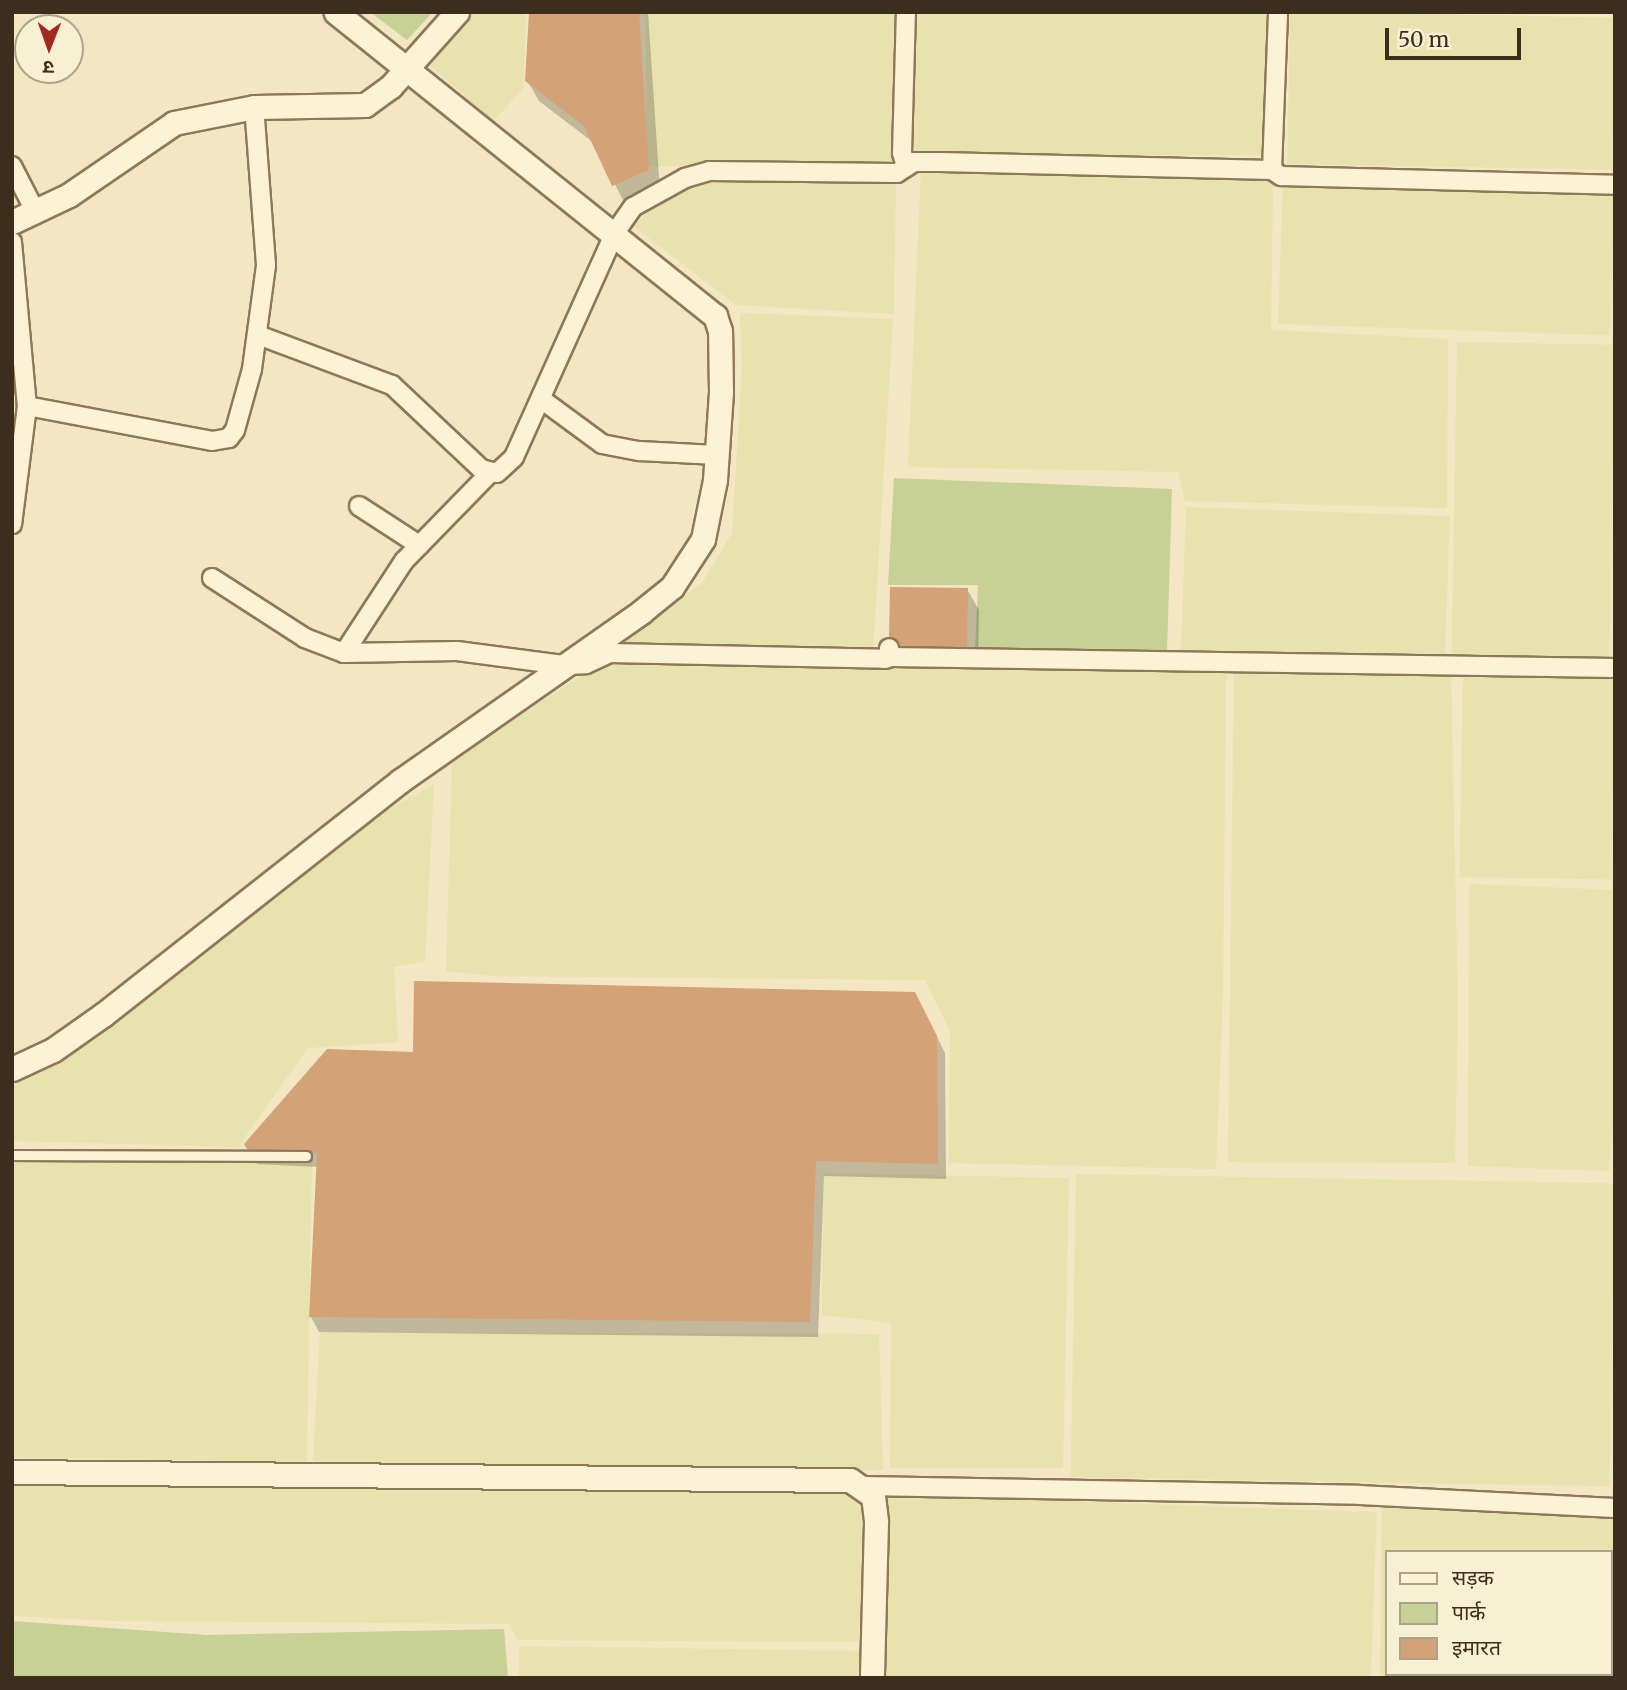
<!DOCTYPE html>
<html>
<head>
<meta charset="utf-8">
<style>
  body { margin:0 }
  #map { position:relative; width:1627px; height:1690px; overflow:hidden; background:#f2e6c3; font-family:Merriweather,"Noto Sans Devanagari",serif }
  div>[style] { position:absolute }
  .farmland>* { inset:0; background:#e8e2af; transform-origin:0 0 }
  .green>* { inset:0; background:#c7d196 }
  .shadow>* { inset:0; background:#0003 }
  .building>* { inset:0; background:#d3a276 }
  .roads { filter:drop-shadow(2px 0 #8e7858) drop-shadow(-2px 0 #8e7858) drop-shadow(0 2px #8e7858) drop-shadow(0 -2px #8e7858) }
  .lane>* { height:9px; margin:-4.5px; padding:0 4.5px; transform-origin:4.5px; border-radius:4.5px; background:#fcf3d7 }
  .street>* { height:18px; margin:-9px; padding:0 9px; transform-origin:9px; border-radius:9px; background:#fcf3d7 }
  .secondary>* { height:23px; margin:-11.5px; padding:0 11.5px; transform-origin:11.5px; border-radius:11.5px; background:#fcf3d7 }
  span { translate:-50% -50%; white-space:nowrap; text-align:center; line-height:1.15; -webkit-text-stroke:7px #f8f0d3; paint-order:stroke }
  .frame { position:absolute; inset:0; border:14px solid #3c2e1d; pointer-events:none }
  .legend { position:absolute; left:1385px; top:1550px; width:228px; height:126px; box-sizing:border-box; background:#f8f0d3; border:2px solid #ada28a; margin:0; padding:9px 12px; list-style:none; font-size:21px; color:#3c2e1d }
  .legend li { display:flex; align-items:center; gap:14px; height:35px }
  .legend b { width:35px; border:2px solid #ada28a }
  .north { position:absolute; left:14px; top:14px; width:70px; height:70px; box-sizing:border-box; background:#f8f0d3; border:2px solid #ada28a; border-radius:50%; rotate:181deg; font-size:19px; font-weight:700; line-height:28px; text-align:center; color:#3c2e1d }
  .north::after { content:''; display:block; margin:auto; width:24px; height:32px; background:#a22922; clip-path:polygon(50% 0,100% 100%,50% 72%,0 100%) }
  .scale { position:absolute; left:1385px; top:28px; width:136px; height:32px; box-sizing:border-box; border:4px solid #3c2e1d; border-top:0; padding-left:9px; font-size:21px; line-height:24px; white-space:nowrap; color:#3c2e1d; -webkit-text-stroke:5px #f8f0d3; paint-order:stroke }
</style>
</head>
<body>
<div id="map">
  <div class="farmland">
    <div style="clip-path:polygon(470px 12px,526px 12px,524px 88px,493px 121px,429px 64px)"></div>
    <div style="left:646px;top:12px;width:251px;height:154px"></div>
    <div style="left:911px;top:12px;width:357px;height:143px"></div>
    <div style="left:1290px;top:12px;width:325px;height:152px;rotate:1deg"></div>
    <div style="clip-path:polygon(921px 167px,1273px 179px,1271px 330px,1448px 339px,1447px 508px,1185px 501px,1178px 472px,908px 467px)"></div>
    <div style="clip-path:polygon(711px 175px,896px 181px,894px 314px,736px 305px,633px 226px,665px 198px)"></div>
    <div style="left:1283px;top:181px;width:332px;height:143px;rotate:2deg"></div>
    <div style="clip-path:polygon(740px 313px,893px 319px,873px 652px,613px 648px,702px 583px,732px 533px,742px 367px)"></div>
    <div style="left:1457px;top:342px;width:158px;height:320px;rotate:1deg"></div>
    <div style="left:1186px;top:507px;width:264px;height:149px;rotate:2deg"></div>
    <div style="clip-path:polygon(605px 660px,1226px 673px,1223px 994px,1216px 1169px,949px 1163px,950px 1031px,925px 980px,492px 976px,446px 971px,452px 761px)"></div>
    <div style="clip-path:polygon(1234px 665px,1451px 671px,1458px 1006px,1455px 1163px,1228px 1162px)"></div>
    <div style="left:1463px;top:673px;width:152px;height:204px;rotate:1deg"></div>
    <div style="clip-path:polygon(434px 784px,425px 961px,394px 967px,398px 1042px,308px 1048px,238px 1147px,12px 1141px,12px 1077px,375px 817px)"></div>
    <div style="clip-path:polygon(1469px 884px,1615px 890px,1615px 1102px,1609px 1171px,1468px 1166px)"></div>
    <div style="left:12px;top:1158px;width:300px;height:299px;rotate:1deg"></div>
    <div style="clip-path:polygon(824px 1173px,1069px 1178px,1063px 1468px,890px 1468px,891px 1323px,822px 1315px)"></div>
    <div style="left:1076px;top:1174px;width:539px;height:303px;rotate:1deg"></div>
    <div style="clip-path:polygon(320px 1332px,879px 1334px,883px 1470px,346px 1466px,313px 1460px)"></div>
    <div style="clip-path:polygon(12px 1483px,193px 1488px,833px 1487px,862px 1508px,861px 1642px,517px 1640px,510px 1624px,114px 1621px,12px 1616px)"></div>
    <div style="left:887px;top:1495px;width:490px;height:183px;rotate:2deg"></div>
    <div style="clip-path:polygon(evenodd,1382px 1508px,1615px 1519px,1615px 1678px,1380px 1678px,1382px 1508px,1387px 1552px,1611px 1552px,1611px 1674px,1387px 1674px,1387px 1552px)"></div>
    <div style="clip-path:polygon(519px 1646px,863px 1651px,862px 1678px,519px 1678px)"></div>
  </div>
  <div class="green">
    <div style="clip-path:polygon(370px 12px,433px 12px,407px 40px)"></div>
    <div style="clip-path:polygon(894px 478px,1172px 489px,1167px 652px,975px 649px,978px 585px,888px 585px)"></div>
    <div style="clip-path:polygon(12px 1621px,207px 1635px,504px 1629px,508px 1678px,12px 1678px)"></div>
  </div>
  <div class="shadow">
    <div style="clip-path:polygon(530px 12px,648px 12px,660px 191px,626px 206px,594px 143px,539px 101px,527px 80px)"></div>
    <div style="clip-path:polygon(967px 589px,979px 610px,978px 667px,903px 657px,891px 636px)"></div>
    <div style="clip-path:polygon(923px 1009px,945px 1053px,946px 1179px,824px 1176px,818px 1337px,319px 1332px,311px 1317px,318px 1167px,257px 1164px,246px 1144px,415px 1054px)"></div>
  </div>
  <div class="building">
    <div style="clip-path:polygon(529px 12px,639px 12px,649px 170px,612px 186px,584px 126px,525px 81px)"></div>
    <div style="clip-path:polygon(890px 587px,968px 588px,967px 647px,900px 646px,889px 637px)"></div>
    <div style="clip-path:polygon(414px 981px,915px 992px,937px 1036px,938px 1164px,816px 1161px,810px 1322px,309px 1317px,317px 1153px,247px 1149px,244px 1144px,327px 1049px,413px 1052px)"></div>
  </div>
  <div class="roads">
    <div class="lane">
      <div style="left:12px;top:1155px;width:294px;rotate:0.2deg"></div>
    </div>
    <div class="street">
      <div style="left:12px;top:166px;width:53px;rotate:62.9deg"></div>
      <div style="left:906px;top:166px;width:14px;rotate:-107deg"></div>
      <div style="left:902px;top:153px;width:141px;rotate:-88.4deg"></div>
      <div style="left:1272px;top:170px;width:158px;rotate:-87.8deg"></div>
      <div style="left:12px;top:242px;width:165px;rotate:84.8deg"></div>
      <div style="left:27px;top:406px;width:119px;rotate:97.2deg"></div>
      <div style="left:258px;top:335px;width:143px;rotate:20.5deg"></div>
      <div style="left:392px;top:385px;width:122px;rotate:43.3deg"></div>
      <div style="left:481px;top:469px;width:16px;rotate:14deg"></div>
      <div style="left:497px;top:473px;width:23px;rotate:-43deg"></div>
      <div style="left:514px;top:457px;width:244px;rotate:-65.8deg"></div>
      <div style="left:614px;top:234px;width:33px;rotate:-55deg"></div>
      <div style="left:633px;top:207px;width:60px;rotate:-29.1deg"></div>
      <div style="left:685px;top:178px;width:25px;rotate:-16deg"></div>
      <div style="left:709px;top:171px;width:188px;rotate:0.6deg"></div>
      <div style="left:897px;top:173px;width:20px;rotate:-33deg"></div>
      <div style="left:914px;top:162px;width:26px"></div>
      <div style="left:940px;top:162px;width:332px;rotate:1.4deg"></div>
      <div style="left:1272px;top:170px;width:11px;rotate:34deg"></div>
      <div style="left:1281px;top:176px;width:334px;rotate:1.5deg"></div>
      <div style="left:541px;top:399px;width:76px;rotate:36.4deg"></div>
      <div style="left:602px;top:444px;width:38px;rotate:11deg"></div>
      <div style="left:639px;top:451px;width:78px;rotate:2.9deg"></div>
      <div style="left:27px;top:406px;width:188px;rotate:10.7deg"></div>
      <div style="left:212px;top:441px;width:17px;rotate:-10deg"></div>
      <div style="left:229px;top:438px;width:10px;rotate:-53deg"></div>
      <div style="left:235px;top:430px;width:63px;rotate:-74.4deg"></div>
      <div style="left:252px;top:369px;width:105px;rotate:-82.3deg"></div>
      <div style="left:266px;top:265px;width:158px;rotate:-94.3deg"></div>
      <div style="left:359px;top:506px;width:72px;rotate:33deg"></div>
      <div style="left:212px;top:578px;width:111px;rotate:32.8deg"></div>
      <div style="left:305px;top:638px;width:42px;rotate:21deg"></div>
      <div style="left:344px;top:653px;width:113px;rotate:-1deg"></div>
      <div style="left:457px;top:651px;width:107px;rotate:7.5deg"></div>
      <div style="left:563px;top:665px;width:23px;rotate:-2deg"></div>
      <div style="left:586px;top:664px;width:26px;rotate:-25deg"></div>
      <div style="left:610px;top:653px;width:275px;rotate:1.2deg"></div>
      <div style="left:885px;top:659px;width:6px;rotate:-18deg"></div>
      <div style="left:891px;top:657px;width:9px;rotate:-103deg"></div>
      <div style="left:344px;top:653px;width:110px;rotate:-56.9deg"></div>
      <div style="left:404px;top:561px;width:123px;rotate:-45.7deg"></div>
      <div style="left:891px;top:657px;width:724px;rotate:0.87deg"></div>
      <div style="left:864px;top:1486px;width:495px;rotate:1deg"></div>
      <div style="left:1359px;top:1495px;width:256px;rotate:2.9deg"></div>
    </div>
    <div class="secondary">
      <div style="left:12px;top:222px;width:63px;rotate:-25.3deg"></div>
      <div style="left:69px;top:195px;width:127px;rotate:-34.4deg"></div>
      <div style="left:174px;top:123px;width:82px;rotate:-11.3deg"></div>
      <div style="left:254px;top:107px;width:111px;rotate:-1deg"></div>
      <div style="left:365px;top:105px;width:32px;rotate:-36deg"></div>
      <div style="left:391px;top:86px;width:99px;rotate:-48.3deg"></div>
      <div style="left:12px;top:1069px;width:45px;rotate:-24.9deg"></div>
      <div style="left:53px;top:1050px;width:62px;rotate:-35.2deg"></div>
      <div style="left:104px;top:1014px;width:377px;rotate:-38.2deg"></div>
      <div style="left:400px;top:781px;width:294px;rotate:-35deg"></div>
      <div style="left:641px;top:612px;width:40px;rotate:-39deg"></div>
      <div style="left:672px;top:587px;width:57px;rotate:-57.1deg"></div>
      <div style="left:703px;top:539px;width:60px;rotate:-78.5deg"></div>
      <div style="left:715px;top:480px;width:88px;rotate:-86.1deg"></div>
      <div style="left:721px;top:392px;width:61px;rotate:-90.9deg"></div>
      <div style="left:720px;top:331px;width:16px;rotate:-108deg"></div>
      <div style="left:715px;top:316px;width:486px;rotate:-141.3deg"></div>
      <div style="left:12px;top:1472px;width:838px;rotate:0.55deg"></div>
      <div style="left:850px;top:1480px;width:28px;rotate:35deg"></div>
      <div style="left:873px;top:1496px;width:26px;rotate:83deg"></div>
      <div style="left:876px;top:1522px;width:156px;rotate:91.5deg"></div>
    </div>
  </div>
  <div class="frame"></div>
  <ul class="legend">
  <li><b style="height:9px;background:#fcf3d7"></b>सड़क</li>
  <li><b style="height:19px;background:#c7d196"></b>पार्क</li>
  <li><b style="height:19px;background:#d3a276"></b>इमारत</li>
  </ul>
  <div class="north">उ</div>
  <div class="scale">50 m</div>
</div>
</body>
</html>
